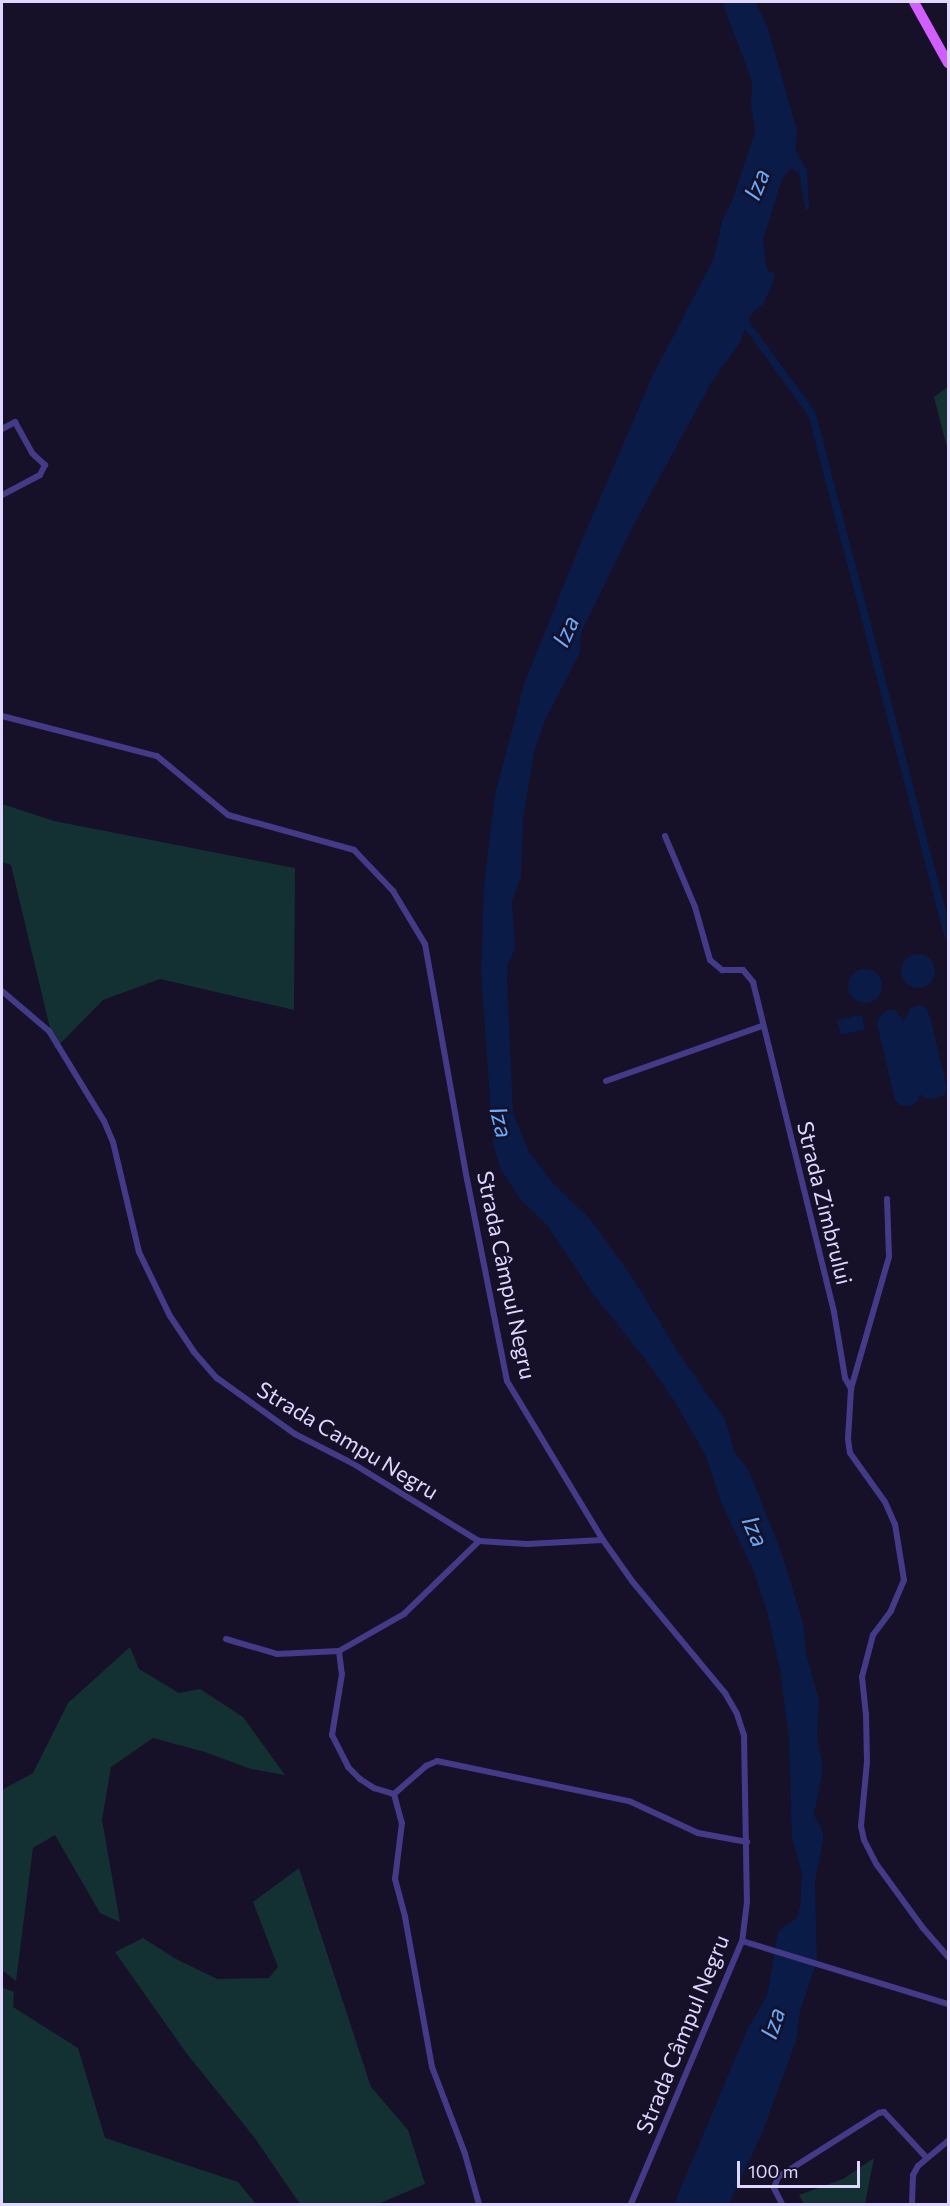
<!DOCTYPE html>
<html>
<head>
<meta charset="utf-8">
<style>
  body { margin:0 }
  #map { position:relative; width:950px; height:2206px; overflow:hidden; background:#161028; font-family:Commissioner,sans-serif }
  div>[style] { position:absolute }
  .green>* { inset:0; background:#133133 }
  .water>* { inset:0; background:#0a1b47; transform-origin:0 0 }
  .round { border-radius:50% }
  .canal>* { height:8px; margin:-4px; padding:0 4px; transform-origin:4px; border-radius:4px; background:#0a1b47 }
  .minor>* { height:6px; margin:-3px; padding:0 3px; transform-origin:3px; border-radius:3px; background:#443b88 }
  .primary>* { height:10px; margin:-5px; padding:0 5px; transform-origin:5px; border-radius:5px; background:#d15eff }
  span { translate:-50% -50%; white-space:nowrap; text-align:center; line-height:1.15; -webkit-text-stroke:5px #161028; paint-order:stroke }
  .street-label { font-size:22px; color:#dfd7ff }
  .water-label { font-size:24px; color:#65abff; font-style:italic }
  .frame { position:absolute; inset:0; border:3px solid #dfd7ff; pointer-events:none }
  .scale { position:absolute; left:737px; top:2161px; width:123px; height:27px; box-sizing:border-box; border:3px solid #dfd7ff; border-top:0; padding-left:8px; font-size:18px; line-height:21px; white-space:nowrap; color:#dfd7ff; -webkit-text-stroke:4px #161028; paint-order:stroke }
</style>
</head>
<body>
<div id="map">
  <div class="green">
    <div style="clip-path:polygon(948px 387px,948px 451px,934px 397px)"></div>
    <div style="clip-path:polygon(2px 804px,54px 821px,295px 868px,294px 1010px,160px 979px,103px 1000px,55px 1049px,11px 865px,2px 862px)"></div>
    <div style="clip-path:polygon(130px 1647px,139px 1669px,179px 1693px,200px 1689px,243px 1717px,285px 1775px,251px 1769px,205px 1752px,153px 1738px,111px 1767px,102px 1820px,120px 1922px,100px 1913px,55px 1835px,33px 1848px,16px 1981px,2px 1970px,2px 1790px,33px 1773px,68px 1703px)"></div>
    <div style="clip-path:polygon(299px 1868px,371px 2087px,408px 2130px,425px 2184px,378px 2204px,300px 2204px,254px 2137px,187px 2054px,115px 1952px,143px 1938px,176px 1959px,217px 1979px,269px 1978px,278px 1967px,253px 1902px)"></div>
    <div style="clip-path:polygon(2px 1987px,14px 1992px,13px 2007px,78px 2048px,105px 2138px,238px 2182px,256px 2204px,2px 2204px)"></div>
    <div style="clip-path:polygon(874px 2158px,865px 2204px,804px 2204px,799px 2195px,843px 2179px)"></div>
  </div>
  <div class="water">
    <div style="clip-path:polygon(722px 2px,755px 2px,767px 25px,797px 130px,795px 150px,807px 170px,809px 208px,807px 210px,805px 208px,799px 173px,791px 168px,782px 179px,763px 240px,767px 270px,775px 274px,774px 281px,763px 304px,752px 313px,740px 342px,711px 383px,632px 528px,581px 633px,580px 653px,546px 718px,534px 752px,523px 820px,521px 877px,512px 902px,515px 948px,508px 964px,507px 980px,513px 1113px,529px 1152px,552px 1182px,591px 1220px,634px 1280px,678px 1352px,726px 1421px,734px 1451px,749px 1471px,782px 1554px,803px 1623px,807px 1656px,819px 1700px,817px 1735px,823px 1769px,814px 1815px,823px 1832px,823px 1842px,815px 1882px,817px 1961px,800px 2011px,796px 2041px,763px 2131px,729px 2204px,674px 2204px,748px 2028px,767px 1996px,778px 1933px,784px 1926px,797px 1918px,800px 1906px,802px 1873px,792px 1838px,789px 1739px,780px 1670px,767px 1611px,753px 1569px,722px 1505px,706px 1456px,675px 1402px,648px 1363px,593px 1294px,547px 1225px,520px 1199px,501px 1170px,493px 1143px,481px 972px,484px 885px,495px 795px,524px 684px,582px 540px,653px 375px,714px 258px,723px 218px,732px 201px,755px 132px,751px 105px,752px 81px)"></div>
    <div class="round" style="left:901px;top:954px;width:34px;height:34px"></div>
    <div class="round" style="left:848px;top:969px;width:34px;height:34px"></div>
    <div style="clip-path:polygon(920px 1005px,926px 1008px,930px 1017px,947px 1087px,944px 1095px,934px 1099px,924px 1098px,920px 1094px,918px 1101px,912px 1106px,901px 1105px,895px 1100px,877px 1024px,880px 1016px,887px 1010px,895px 1010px,904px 1021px,911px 1007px)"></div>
    <div style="left:862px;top:1015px;width:15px;height:25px;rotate:79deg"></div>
  </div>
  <div class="canal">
    <div style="left:747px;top:325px;width:110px;rotate:53.9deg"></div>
    <div style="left:812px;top:414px;width:538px;rotate:75.37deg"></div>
  </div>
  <div class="minor">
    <div style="left:2px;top:429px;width:15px;rotate:-28deg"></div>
    <div style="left:15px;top:422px;width:35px;rotate:61deg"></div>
    <div style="left:32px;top:453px;width:18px;rotate:43deg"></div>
    <div style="left:45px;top:465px;width:11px;rotate:117deg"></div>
    <div style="left:40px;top:475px;width:43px;rotate:152.2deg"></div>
    <div style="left:2px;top:716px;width:160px;rotate:14.5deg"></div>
    <div style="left:157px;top:756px;width:92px;rotate:39.7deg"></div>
    <div style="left:228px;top:815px;width:131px;rotate:15.5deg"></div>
    <div style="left:354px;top:850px;width:57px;rotate:46.4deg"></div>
    <div style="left:393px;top:891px;width:62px;rotate:58.9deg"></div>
    <div style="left:425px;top:944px;width:239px;rotate:79.9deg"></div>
    <div style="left:467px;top:1179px;width:206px;rotate:78.8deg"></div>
    <div style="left:507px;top:1381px;width:186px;rotate:58.9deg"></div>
    <div style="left:603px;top:1540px;width:50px;rotate:54.7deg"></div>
    <div style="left:632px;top:1581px;width:146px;rotate:50.3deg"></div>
    <div style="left:725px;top:1693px;width:24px;rotate:60deg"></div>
    <div style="left:737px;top:1714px;width:22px;rotate:72deg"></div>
    <div style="left:744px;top:1735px;width:167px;rotate:89deg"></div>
    <div style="left:747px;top:1902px;width:39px;rotate:97deg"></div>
    <div style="left:742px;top:1941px;width:285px;rotate:112.9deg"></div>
    <div style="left:665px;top:836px;width:77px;rotate:67.1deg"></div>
    <div style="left:695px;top:907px;width:55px;rotate:74.2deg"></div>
    <div style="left:710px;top:960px;width:16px;rotate:40deg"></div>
    <div style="left:722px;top:970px;width:21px"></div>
    <div style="left:743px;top:970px;width:16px;rotate:50deg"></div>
    <div style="left:753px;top:982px;width:340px;rotate:76.2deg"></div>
    <div style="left:834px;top:1312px;width:67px;rotate:80.5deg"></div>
    <div style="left:845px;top:1378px;width:13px;rotate:61deg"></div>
    <div style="left:2px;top:991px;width:62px;rotate:40.4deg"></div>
    <div style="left:49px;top:1031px;width:105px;rotate:58.6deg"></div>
    <div style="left:104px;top:1121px;width:23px;rotate:67deg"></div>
    <div style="left:113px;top:1142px;width:113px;rotate:76.7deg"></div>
    <div style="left:139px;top:1252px;width:71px;rotate:64.2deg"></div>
    <div style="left:170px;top:1316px;width:43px;rotate:56.3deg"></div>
    <div style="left:194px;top:1352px;width:35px;rotate:49deg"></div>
    <div style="left:217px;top:1378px;width:96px;rotate:35.7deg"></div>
    <div style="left:295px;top:1434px;width:64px;rotate:27deg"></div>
    <div style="left:352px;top:1463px;width:149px;rotate:31.6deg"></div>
    <div style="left:606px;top:1081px;width:165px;rotate:-19.4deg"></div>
    <div style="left:887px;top:1199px;width:58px;rotate:88deg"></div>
    <div style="left:889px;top:1257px;width:137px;rotate:106.1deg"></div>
    <div style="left:851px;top:1389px;width:50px;rotate:93.4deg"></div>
    <div style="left:848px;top:1439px;width:14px;rotate:82deg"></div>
    <div style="left:850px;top:1453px;width:60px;rotate:54.5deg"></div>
    <div style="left:885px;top:1502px;width:24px;rotate:66deg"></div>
    <div style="left:895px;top:1524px;width:57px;rotate:80.9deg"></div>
    <div style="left:904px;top:1580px;width:34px;rotate:113deg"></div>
    <div style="left:891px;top:1611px;width:30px;rotate:127deg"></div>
    <div style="left:873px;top:1635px;width:43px;rotate:104.7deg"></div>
    <div style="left:862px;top:1677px;width:37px;rotate:84deg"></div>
    <div style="left:866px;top:1714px;width:48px;rotate:88.8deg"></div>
    <div style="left:867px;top:1762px;width:64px;rotate:95.4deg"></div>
    <div style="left:861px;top:1826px;width:14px;rotate:78deg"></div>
    <div style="left:864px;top:1840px;width:28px;rotate:63deg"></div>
    <div style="left:877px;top:1865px;width:78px;rotate:53.9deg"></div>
    <div style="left:923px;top:1928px;width:38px;rotate:49deg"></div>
    <div style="left:226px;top:1639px;width:53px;rotate:16.4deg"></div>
    <div style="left:277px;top:1654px;width:62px;rotate:-2.8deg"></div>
    <div style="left:339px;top:1651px;width:75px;rotate:-29.6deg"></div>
    <div style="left:404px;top:1614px;width:105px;rotate:-44.2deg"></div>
    <div style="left:479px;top:1541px;width:48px;rotate:3.6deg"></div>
    <div style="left:527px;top:1544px;width:76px;rotate:-3deg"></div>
    <div style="left:339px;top:1651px;width:23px;rotate:83deg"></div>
    <div style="left:342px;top:1674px;width:62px;rotate:99.3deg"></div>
    <div style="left:332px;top:1735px;width:36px;rotate:63deg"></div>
    <div style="left:348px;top:1767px;width:17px;rotate:45deg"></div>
    <div style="left:360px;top:1779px;width:17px;rotate:33deg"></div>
    <div style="left:374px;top:1788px;width:21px;rotate:17deg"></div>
    <div style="left:394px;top:1794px;width:43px;rotate:-41.2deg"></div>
    <div style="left:426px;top:1766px;width:12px;rotate:-24deg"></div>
    <div style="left:437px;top:1761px;width:196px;rotate:11.8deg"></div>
    <div style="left:629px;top:1801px;width:76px;rotate:24.9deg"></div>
    <div style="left:698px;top:1833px;width:50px;rotate:10.4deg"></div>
    <div style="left:394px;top:1794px;width:30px;rotate:75deg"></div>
    <div style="left:402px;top:1823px;width:56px;rotate:97.1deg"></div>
    <div style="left:395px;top:1879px;width:39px;rotate:75deg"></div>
    <div style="left:405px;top:1917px;width:152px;rotate:79.8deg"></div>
    <div style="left:432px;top:2067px;width:93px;rotate:69.2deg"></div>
    <div style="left:465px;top:2154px;width:52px;rotate:74.4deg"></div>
    <div style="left:742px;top:1941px;width:215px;rotate:17deg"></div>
    <div style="left:782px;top:2204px;width:18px;rotate:-117deg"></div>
    <div style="left:774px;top:2188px;width:12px;rotate:-70deg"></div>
    <div style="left:778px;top:2177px;width:120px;rotate:-32.4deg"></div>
    <div style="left:879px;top:2113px;width:5px;rotate:-11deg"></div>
    <div style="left:884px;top:2112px;width:62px;rotate:47deg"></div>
    <div style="left:912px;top:2204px;width:29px;rotate:-88deg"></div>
    <div style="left:913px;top:2175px;width:10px;rotate:-61deg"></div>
    <div style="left:918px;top:2166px;width:39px;rotate:-40deg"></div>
  </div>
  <div class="primary">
    <div style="left:914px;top:2px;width:70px;rotate:60.9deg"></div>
  </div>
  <div class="street-label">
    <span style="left:825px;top:1203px;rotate:76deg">Strada Zimbrului</span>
    <span style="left:507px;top:1275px;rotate:78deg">Strada Câmpul Negru</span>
    <span style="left:348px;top:1440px;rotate:31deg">Strada Campu Negru</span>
    <span style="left:682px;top:2034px;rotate:-68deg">Strada Câmpul Negru</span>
  </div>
  <div class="water-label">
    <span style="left:756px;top:184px;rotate:-68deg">Iza</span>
    <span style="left:565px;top:631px;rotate:-66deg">Iza</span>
    <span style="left:502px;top:1122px;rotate:76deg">Iza</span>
    <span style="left:756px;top:1531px;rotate:66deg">Iza</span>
    <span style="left:772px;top:2023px;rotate:-72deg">Iza</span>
  </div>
  <div class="frame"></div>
  <div class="scale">100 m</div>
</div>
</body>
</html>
